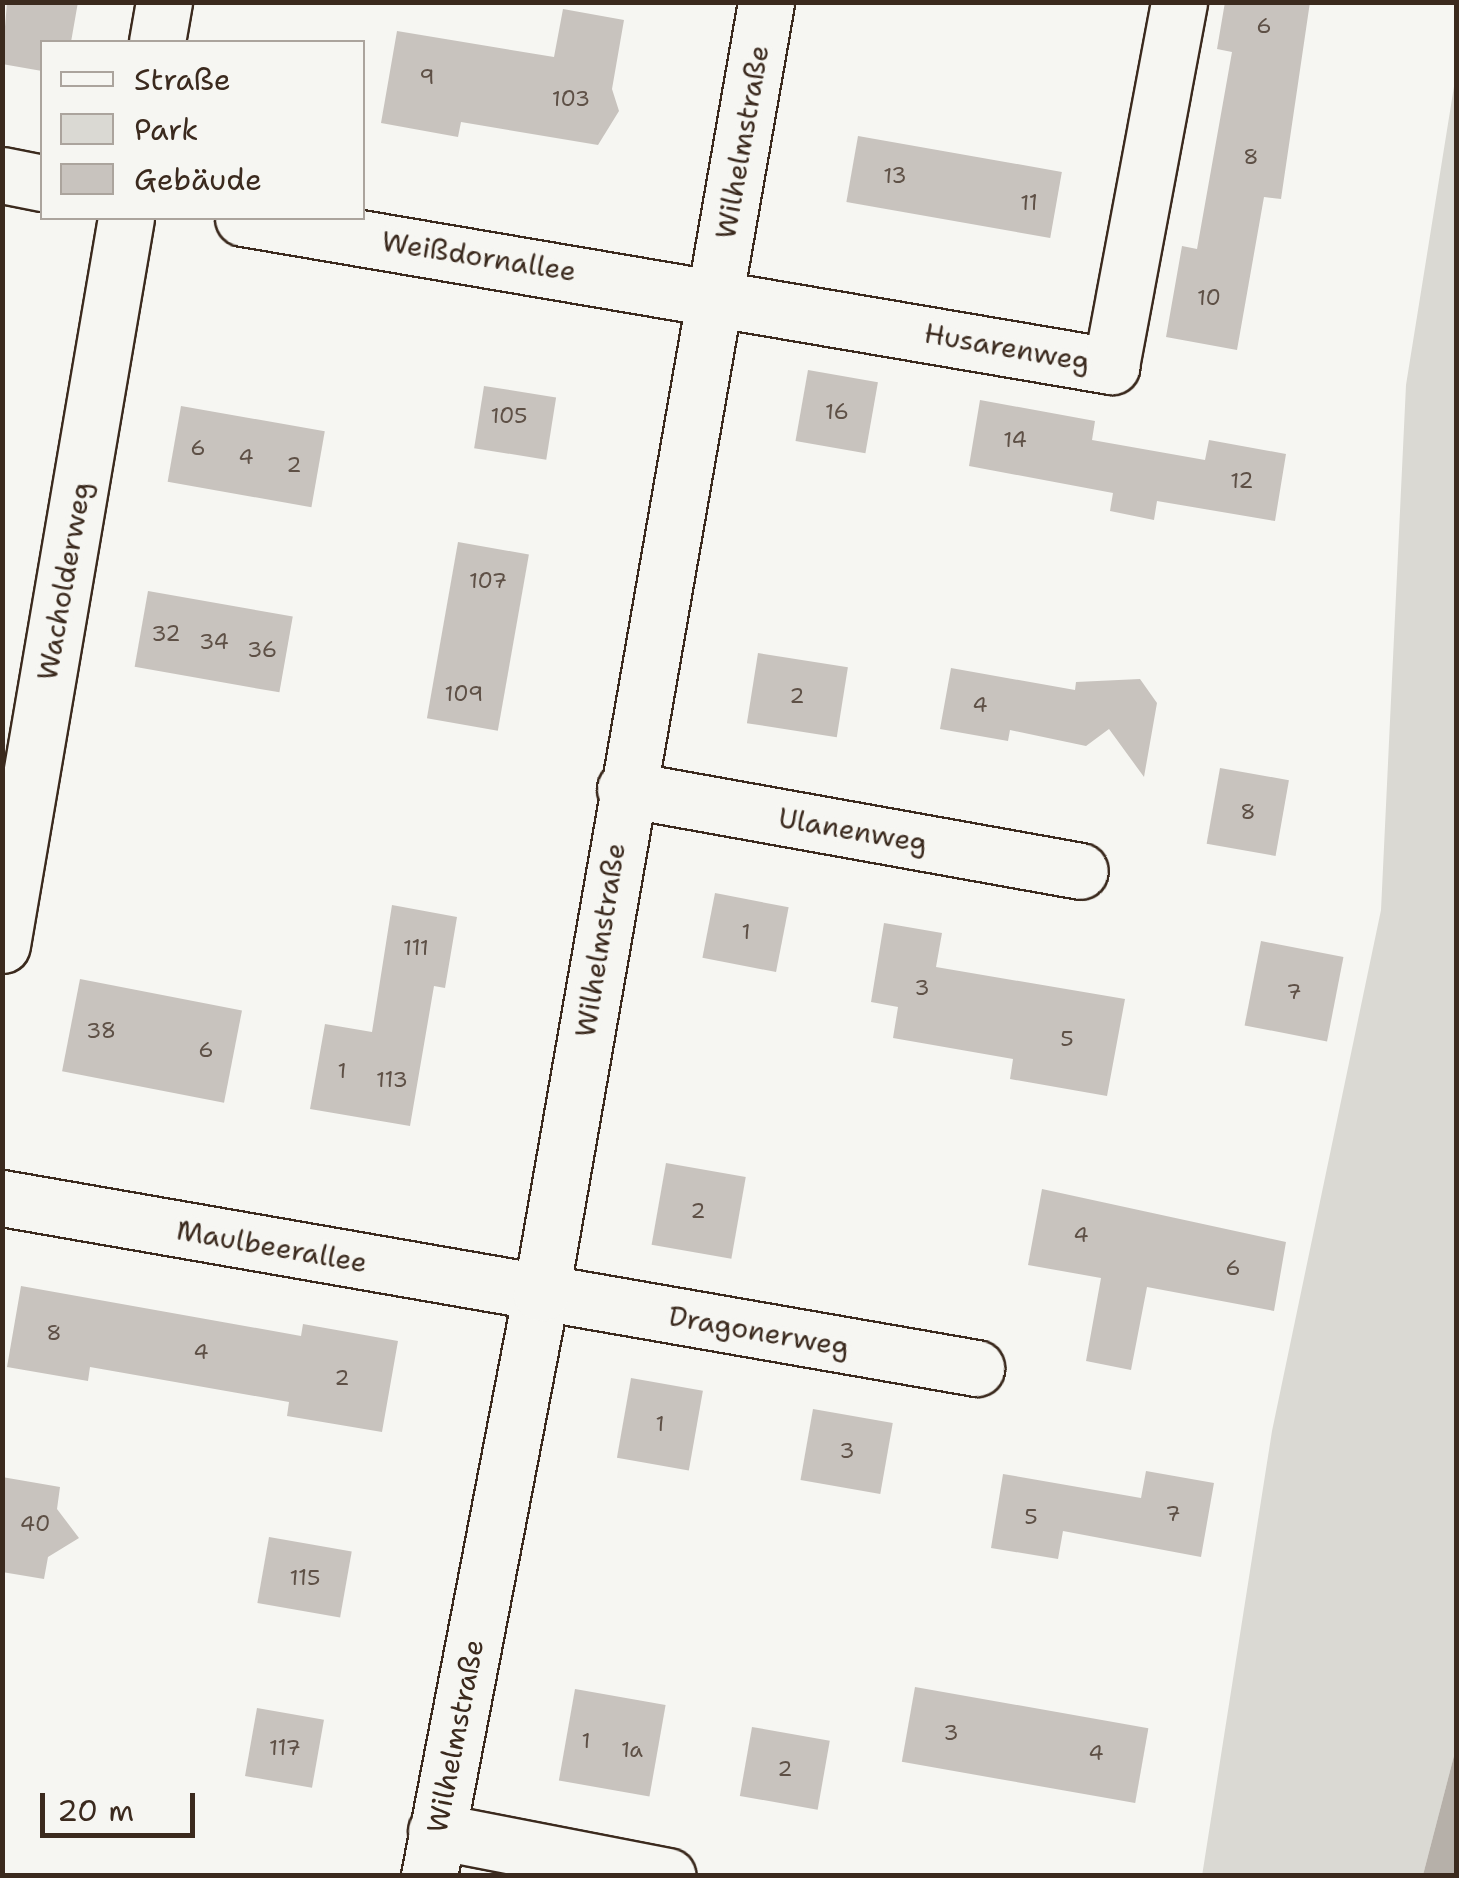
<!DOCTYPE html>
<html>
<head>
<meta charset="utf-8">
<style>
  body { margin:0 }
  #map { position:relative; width:1459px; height:1878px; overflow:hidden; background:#f6f6f2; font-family:"Shantell Sans",sans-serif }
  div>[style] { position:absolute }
  .green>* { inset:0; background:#dad9d3 }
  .water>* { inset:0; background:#b6b0a9 }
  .building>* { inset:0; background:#c8c3be; transform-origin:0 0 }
  .roads { filter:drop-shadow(2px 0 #3b2a1e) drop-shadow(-2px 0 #3b2a1e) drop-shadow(0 2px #3b2a1e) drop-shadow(0 -2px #3b2a1e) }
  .minor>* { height:55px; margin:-27.5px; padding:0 27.5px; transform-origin:27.5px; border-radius:27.5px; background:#f6f6f2 }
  span { translate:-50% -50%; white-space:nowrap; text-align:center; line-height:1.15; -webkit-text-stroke:10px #f6f6f2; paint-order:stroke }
  .number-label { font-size:22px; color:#5e5046 }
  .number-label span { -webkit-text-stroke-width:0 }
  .street-label { font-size:28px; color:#3b2a1e }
  .frame { position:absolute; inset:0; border:5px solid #3b2a1e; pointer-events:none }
  .legend { position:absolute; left:40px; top:40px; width:325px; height:180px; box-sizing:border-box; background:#f6f6f2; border:2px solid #aba49d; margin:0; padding:12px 18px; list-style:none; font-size:30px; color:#3b2a1e }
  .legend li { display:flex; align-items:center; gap:20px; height:50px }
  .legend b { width:50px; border:2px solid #aba49d }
  .scale { position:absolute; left:40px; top:1793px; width:155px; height:45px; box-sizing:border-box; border:5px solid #3b2a1e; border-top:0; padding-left:12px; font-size:30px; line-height:35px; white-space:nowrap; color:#3b2a1e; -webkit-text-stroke:8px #f6f6f2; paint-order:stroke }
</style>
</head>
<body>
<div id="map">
  <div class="green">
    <div style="clip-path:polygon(1456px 74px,1456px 1748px,1423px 1875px,1202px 1876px,1272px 1431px,1381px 910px,1406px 385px)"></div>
  </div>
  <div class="water">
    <div style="clip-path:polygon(1456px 1748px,1456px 1875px,1423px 1875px)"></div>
  </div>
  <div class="building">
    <div style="clip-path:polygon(7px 2px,78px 2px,71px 42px,42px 42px,42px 71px,2px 64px)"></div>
    <div style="clip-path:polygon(1225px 2px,1310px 2px,1281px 199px,1264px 197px,1237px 350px,1166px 337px,1182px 246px,1197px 249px,1232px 52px,1217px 49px)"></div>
    <div style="clip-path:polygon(563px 9px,624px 20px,612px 89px,619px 111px,598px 145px,461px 122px,458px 137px,381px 123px,397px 31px,554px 57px)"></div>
    <div style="left:858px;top:136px;width:207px;height:67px;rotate:10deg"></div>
    <div style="left:808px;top:370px;width:71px;height:72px;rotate:10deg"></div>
    <div style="left:484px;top:386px;width:73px;height:63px;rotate:9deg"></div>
    <div style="clip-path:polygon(980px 400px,1095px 421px,1092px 440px,1205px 460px,1209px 440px,1286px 454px,1275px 521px,1157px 501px,1154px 520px,1110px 511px,1113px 493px,969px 466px)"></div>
    <div style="left:181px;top:406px;width:146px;height:77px;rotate:10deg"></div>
    <div style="left:458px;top:542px;width:72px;height:179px;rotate:10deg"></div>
    <div style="left:148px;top:591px;width:147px;height:77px;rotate:10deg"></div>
    <div style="left:758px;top:653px;width:91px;height:71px;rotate:9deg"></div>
    <div style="clip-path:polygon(951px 668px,1075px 690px,1076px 682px,1140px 679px,1157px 703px,1144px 777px,1109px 729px,1086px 746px,1010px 730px,1008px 741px,940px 729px)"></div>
    <div style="left:1220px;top:768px;width:70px;height:77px;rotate:10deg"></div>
    <div style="left:715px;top:893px;width:75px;height:66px;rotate:11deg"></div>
    <div style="clip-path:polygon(392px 905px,457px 917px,445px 988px,434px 986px,410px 1126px,310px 1109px,325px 1024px,372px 1032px)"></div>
    <div style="clip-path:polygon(884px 923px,942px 933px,936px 967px,1125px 999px,1107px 1096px,1010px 1079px,1013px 1059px,893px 1038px,898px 1007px,871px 1002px)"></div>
    <div style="left:1261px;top:941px;width:84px;height:86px;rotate:11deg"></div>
    <div style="left:80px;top:979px;width:165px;height:94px;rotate:11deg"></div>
    <div style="left:666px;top:1163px;width:81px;height:83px;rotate:10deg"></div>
    <div style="clip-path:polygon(1042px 1189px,1286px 1242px,1274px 1311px,1147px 1287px,1131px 1370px,1086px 1361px,1101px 1278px,1028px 1265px)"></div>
    <div style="clip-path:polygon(21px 1286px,301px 1336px,303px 1324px,398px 1341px,382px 1432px,287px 1416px,289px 1402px,90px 1367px,88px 1381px,7px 1367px)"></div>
    <div style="left:631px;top:1378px;width:73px;height:81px;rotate:10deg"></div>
    <div style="left:813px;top:1409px;width:81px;height:72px;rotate:10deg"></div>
    <div style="clip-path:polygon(1146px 1471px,1214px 1483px,1201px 1557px,1063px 1531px,1058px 1559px,991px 1548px,1003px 1474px,1141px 1498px)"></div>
    <div style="clip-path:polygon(2px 1477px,60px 1487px,57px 1509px,79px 1538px,48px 1557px,44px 1579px,2px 1572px)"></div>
    <div style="left:269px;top:1537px;width:84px;height:67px;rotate:10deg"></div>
    <div style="left:915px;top:1687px;width:237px;height:76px;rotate:10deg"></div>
    <div style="left:575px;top:1689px;width:92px;height:93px;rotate:10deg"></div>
    <div style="left:257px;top:1708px;width:68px;height:69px;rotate:10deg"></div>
    <div style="left:752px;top:1727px;width:79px;height:70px;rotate:10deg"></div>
  </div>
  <div class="roads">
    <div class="minor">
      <div style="left:157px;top:42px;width:41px;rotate:-80.1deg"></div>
      <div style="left:2px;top:175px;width:41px;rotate:11.3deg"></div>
      <div style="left:243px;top:218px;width:881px;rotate:9.68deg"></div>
      <div style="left:1111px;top:366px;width:370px;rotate:-79.4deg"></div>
      <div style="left:625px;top:789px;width:462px;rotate:10.2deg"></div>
      <div style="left:2px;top:945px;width:737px;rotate:-80.32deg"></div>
      <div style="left:2px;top:1198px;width:989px;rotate:9.9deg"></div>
      <div style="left:436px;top:1831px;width:236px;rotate:11deg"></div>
      <div style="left:429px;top:1876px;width:594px;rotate:-79.13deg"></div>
      <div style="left:541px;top:1293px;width:1310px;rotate:-80.11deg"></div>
    </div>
  </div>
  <div class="number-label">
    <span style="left:1264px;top:26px">6</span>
    <span style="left:427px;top:77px">9</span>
    <span style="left:571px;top:99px">103</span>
    <span style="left:1251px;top:157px">8</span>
    <span style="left:895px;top:176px">13</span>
    <span style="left:1029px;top:203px">11</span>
    <span style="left:1209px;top:298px">10</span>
    <span style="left:837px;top:412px">16</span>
    <span style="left:509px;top:416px">105</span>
    <span style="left:1015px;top:440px">14</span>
    <span style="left:198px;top:448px">6</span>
    <span style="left:246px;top:457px">4</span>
    <span style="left:294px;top:465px">2</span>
    <span style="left:1242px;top:481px">12</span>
    <span style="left:488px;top:581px">107</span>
    <span style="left:166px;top:634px">32</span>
    <span style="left:214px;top:642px">34</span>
    <span style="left:262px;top:650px">36</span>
    <span style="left:464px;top:694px">109</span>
    <span style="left:797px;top:696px">2</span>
    <span style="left:980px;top:705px">4</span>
    <span style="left:1248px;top:812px">8</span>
    <span style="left:746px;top:932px">1</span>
    <span style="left:416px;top:948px">111</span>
    <span style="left:922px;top:988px">3</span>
    <span style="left:1294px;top:992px">7</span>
    <span style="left:101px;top:1031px">38</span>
    <span style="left:1067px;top:1039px">5</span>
    <span style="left:206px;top:1050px">6</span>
    <span style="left:342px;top:1071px">1</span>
    <span style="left:392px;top:1080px">113</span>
    <span style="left:698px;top:1211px">2</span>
    <span style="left:1081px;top:1235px">4</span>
    <span style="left:1233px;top:1268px">6</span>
    <span style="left:54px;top:1333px">8</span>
    <span style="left:201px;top:1352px">4</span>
    <span style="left:342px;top:1378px">2</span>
    <span style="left:660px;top:1424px">1</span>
    <span style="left:847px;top:1451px">3</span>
    <span style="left:1173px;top:1514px">7</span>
    <span style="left:1031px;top:1517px">5</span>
    <span style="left:35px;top:1524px">40</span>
    <span style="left:305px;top:1578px">115</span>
    <span style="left:951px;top:1733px">3</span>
    <span style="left:586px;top:1741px">1</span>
    <span style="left:285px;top:1748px">117</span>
    <span style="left:632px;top:1750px">1a</span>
    <span style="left:1096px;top:1753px">4</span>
    <span style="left:785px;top:1769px">2</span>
  </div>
  <div class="street-label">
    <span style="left:742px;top:142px;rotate:-80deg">Wilhelmstraße</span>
    <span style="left:479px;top:256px;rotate:9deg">Weißdornallee</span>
    <span style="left:1007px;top:347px;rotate:10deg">Husarenweg</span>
    <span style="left:64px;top:581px;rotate:-80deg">Wacholderweg</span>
    <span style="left:853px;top:830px;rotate:10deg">Ulanenweg</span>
    <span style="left:600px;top:940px;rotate:-81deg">Wilhelmstraße</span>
    <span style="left:272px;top:1246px;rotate:10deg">Maulbeerallee</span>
    <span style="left:759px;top:1331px;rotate:10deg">Dragonerweg</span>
    <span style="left:455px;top:1736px;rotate:-79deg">Wilhelmstraße</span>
  </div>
  <div class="frame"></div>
  <ul class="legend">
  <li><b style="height:12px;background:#f6f6f2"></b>Straße</li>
  <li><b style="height:28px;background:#dad9d3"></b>Park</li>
  <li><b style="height:28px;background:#c8c3be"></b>Gebäude</li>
  </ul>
  <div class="scale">20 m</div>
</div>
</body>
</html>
